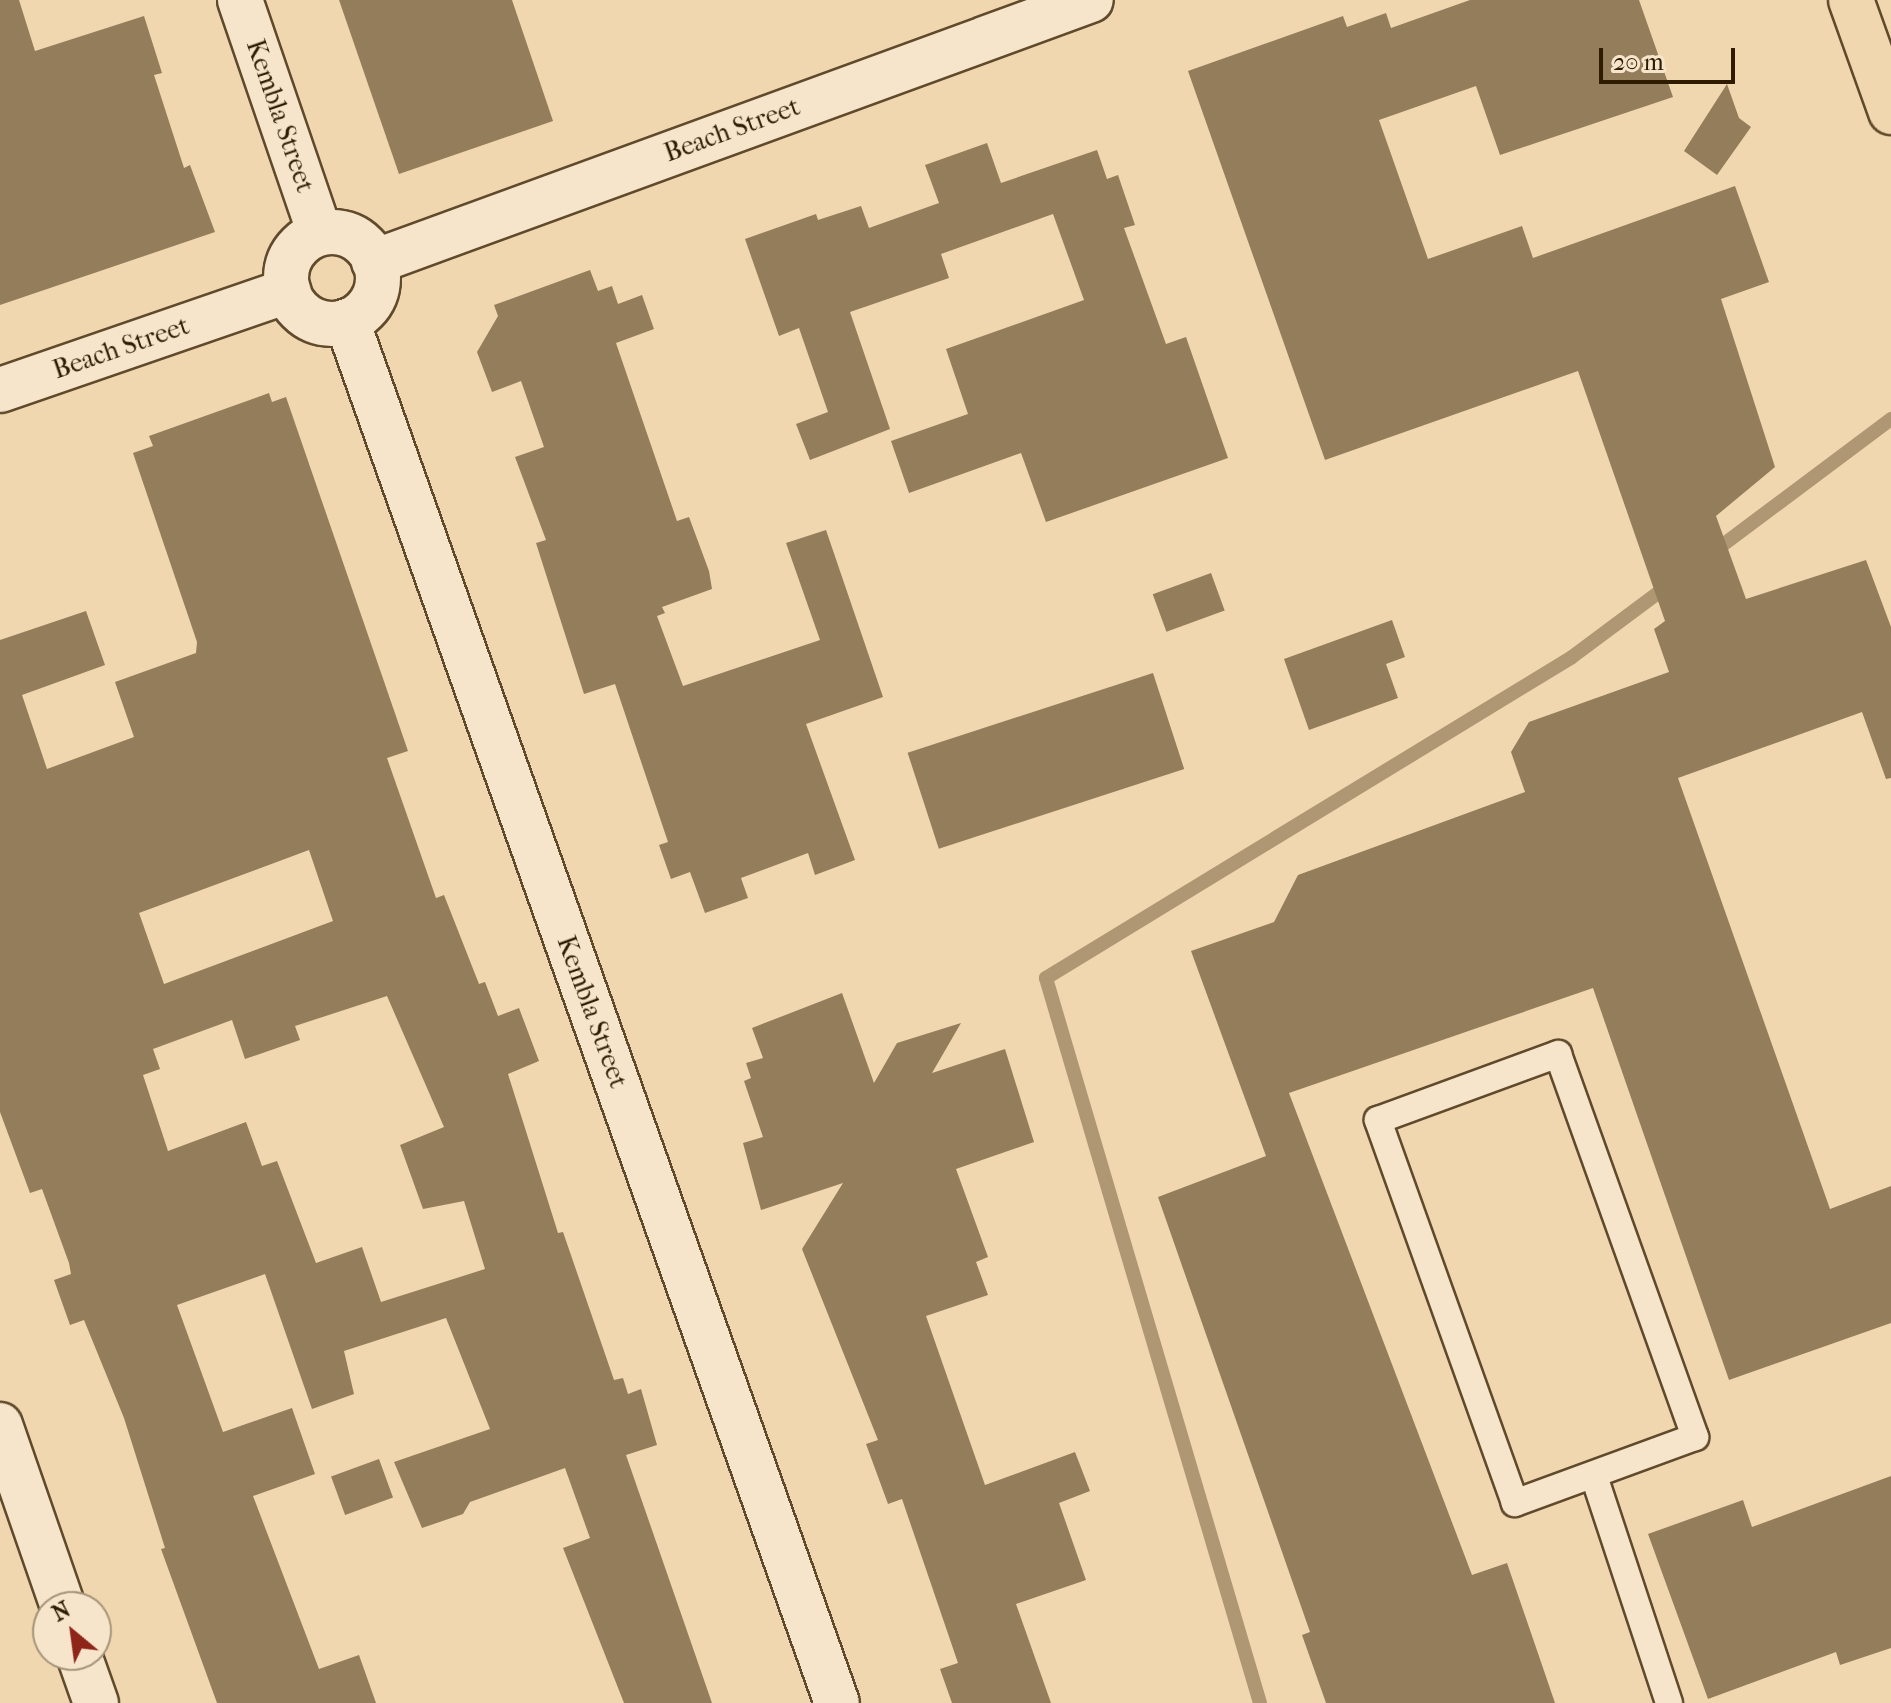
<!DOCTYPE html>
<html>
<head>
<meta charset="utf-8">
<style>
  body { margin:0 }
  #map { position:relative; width:1891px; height:1703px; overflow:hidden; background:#f1d7af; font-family:"IM FELL French Canon",serif }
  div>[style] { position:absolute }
  .stream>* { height:14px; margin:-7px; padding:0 7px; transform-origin:7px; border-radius:7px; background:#af9774 }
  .building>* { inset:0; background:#947d5b; transform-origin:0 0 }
  .roads { filter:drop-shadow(2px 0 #604a2c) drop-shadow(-2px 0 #604a2c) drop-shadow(0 2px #604a2c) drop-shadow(0 -2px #604a2c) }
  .lane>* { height:26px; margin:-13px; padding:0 13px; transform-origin:13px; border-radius:13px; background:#f6e5cb }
  .street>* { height:44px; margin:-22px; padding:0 22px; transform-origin:22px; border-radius:22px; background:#f6e5cb }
  .secondary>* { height:44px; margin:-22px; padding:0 22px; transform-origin:22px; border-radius:22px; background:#f6e5cb }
  .secondary>.ring { margin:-22px; padding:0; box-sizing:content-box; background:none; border:44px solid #f6e5cb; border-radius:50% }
  .primary>* { height:44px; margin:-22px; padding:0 22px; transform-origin:22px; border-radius:22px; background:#f1d7af }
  span { translate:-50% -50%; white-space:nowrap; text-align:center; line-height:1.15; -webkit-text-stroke:8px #f6e5cb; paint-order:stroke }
  .street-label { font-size:26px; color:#2f1b00 }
  .north { position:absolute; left:32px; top:1591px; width:80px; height:80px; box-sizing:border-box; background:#f6e5cb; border:2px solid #a6947a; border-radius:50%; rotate:331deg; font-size:22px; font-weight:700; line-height:32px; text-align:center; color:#2f1b00 }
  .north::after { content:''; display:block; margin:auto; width:28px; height:36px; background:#8f2418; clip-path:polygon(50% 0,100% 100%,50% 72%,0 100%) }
  .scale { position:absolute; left:1599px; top:48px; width:136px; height:36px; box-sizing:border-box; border:4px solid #2f1b00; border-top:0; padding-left:10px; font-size:24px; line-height:28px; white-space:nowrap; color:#2f1b00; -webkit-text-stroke:6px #f6e5cb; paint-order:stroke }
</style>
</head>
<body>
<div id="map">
  <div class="stream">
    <div style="left:1712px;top:553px;width:224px;rotate:-36.8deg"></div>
    <div style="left:1260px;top:1703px;width:756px;rotate:-106.45deg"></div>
    <div style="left:1046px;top:978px;width:616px;rotate:-31.39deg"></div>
    <div style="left:1572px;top:657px;width:122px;rotate:-36.7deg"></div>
  </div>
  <div class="building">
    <div style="clip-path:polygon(0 0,19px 0,35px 51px,144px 16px,162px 73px,154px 75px,184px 168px,190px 165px,215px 232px,0 305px)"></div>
    <div style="clip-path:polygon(339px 0,512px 0,553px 121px,399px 174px)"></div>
    <div style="clip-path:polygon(1470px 0,1639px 0,1673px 97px,1500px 155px,1476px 86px,1379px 120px,1428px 259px,1522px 226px,1533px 258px,1735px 186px,1769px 282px,1721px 299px,1775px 467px,1716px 516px,1746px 599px,1866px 560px,1891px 627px,1891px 778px,1886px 779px,1862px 712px,1678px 778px,1830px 1209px,1891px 1186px,1891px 1323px,1729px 1380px,1593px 988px,1289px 1093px,1472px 1575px,1507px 1563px,1555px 1703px,1326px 1703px,1302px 1635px,1310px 1632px,1158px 1197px,1266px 1156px,1191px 951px,1274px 922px,1298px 875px,1525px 792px,1511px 752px,1529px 722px,1669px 672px,1654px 629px,1665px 621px,1578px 371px,1325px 460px,1188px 71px,1343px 16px,1347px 27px,1386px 13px,1391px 28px)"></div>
    <div style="clip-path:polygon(1727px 84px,1739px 118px,1751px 127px,1717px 175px,1684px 151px)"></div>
    <div style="clip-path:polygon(987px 143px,1001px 183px,1097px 150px,1107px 179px,1118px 175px,1135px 225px,1124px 228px,1166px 344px,1186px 337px,1228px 458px,1046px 522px,1021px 453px,909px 493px,891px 441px,968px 414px,946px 349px,1084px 300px,1053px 214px,941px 254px,949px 278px,850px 312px,890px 429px,810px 460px,796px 424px,828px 412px,799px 328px,779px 336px,745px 239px,816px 214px,818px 220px,861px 206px,869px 228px,939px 203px,925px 165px)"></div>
    <div style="clip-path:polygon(590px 270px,598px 291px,612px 286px,618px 304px,642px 295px,654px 329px,616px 343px,677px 521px,689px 517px,709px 571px,712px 589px,662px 607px,665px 613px,657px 616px,683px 686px,820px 640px,786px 543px,826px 530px,883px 697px,806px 724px,855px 860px,815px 875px,808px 853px,741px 878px,748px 898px,705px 913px,690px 872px,671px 879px,659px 845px,668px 842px,615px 684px,584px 694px,536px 543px,546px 540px,515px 457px,544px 447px,521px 381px,492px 392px,477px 352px,498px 316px,494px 305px)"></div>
    <div style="clip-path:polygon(evenodd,269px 393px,272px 402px,286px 397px,408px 751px,387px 758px,436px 898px,444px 895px,479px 984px,485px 982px,498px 1016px,519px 1008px,539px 1061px,508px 1074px,558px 1233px,563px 1232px,614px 1380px,623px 1378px,628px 1394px,641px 1389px,657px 1445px,626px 1455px,712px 1703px,624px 1703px,563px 1548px,590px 1538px,565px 1468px,470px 1502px,463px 1514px,422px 1528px,394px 1462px,490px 1429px,446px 1318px,344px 1351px,354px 1394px,312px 1409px,265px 1274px,177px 1305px,223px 1432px,292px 1408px,315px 1474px,253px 1496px,319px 1669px,359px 1655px,376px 1703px,217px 1703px,161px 1549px,165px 1548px,124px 1418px,84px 1320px,70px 1325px,54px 1280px,71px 1274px,69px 1263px,42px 1189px,30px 1193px,0 1112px,0 640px,86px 611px,105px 665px,22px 695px,47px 769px,134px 737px,115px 682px,196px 653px,197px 642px,133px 453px,153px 446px,149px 436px,269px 393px,309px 850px,333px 921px,164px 984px,139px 913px,309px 850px,269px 393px,387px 996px,444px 1127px,400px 1145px,423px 1209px,464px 1201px,485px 1269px,381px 1302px,362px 1247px,316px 1263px,277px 1161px,262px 1166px,246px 1122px,168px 1151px,143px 1075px,160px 1069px,153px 1049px,232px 1020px,245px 1059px,300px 1040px,295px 1026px,387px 996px)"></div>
    <div style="left:1211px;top:573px;width:40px;height:62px;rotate:70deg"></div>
    <div style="clip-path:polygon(1392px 620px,1405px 657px,1386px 664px,1398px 698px,1309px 730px,1284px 659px)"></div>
    <div style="left:1153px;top:673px;width:101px;height:258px;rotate:72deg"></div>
    <div style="clip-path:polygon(842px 993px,874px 1083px,897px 1043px,961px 1023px,932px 1073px,1005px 1049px,1034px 1142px,956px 1169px,988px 1257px,976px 1262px,988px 1295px,926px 1316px,985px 1485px,1075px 1452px,1090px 1491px,1059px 1503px,1086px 1580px,1016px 1604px,1051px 1703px,952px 1703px,940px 1669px,958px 1663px,902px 1499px,888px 1504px,866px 1444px,878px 1440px,802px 1249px,843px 1183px,761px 1210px,743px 1143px,763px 1137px,744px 1081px,751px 1078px,746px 1063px,763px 1058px,752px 1028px)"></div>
    <div style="left:379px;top:1459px;width:41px;height:51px;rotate:70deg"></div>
    <div style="clip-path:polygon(1891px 1476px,1891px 1648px,1840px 1665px,1836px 1652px,1708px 1699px,1648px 1534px,1743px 1500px,1752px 1527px)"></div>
  </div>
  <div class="roads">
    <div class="lane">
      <div style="left:1558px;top:1054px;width:407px;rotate:70.3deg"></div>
      <div style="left:1695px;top:1437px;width:192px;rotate:159.9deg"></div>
      <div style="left:1515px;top:1503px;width:407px;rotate:-109.7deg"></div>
      <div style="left:1378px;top:1120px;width:192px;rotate:-20.1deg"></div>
      <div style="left:1594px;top:1476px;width:239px;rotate:71.7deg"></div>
    </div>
    <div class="street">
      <div style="left:374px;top:262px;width:763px;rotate:-20.07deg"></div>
      <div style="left:0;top:390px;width:305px;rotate:-19deg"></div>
      <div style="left:0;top:1425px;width:193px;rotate:70.9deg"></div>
      <div style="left:79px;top:1655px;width:51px;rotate:70.5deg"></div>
    </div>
    <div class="secondary">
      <div style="left:240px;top:0;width:246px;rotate:71.1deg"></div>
      <div class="ring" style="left:286px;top:232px;width:48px;height:48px"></div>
      <div style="left:347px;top:321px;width:1466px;rotate:70.48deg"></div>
    </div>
    <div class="primary">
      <div style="left:1851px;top:0;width:119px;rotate:70.3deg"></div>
    </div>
  </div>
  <div class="street-label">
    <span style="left:280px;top:116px;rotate:71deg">Kembla Street</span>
    <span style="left:732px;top:130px;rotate:-20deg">Beach Street</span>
    <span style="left:121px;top:348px;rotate:-19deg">Beach Street</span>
    <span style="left:592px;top:1012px;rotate:70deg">Kembla Street</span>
  </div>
  <div class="north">N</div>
  <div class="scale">20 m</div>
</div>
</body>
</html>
